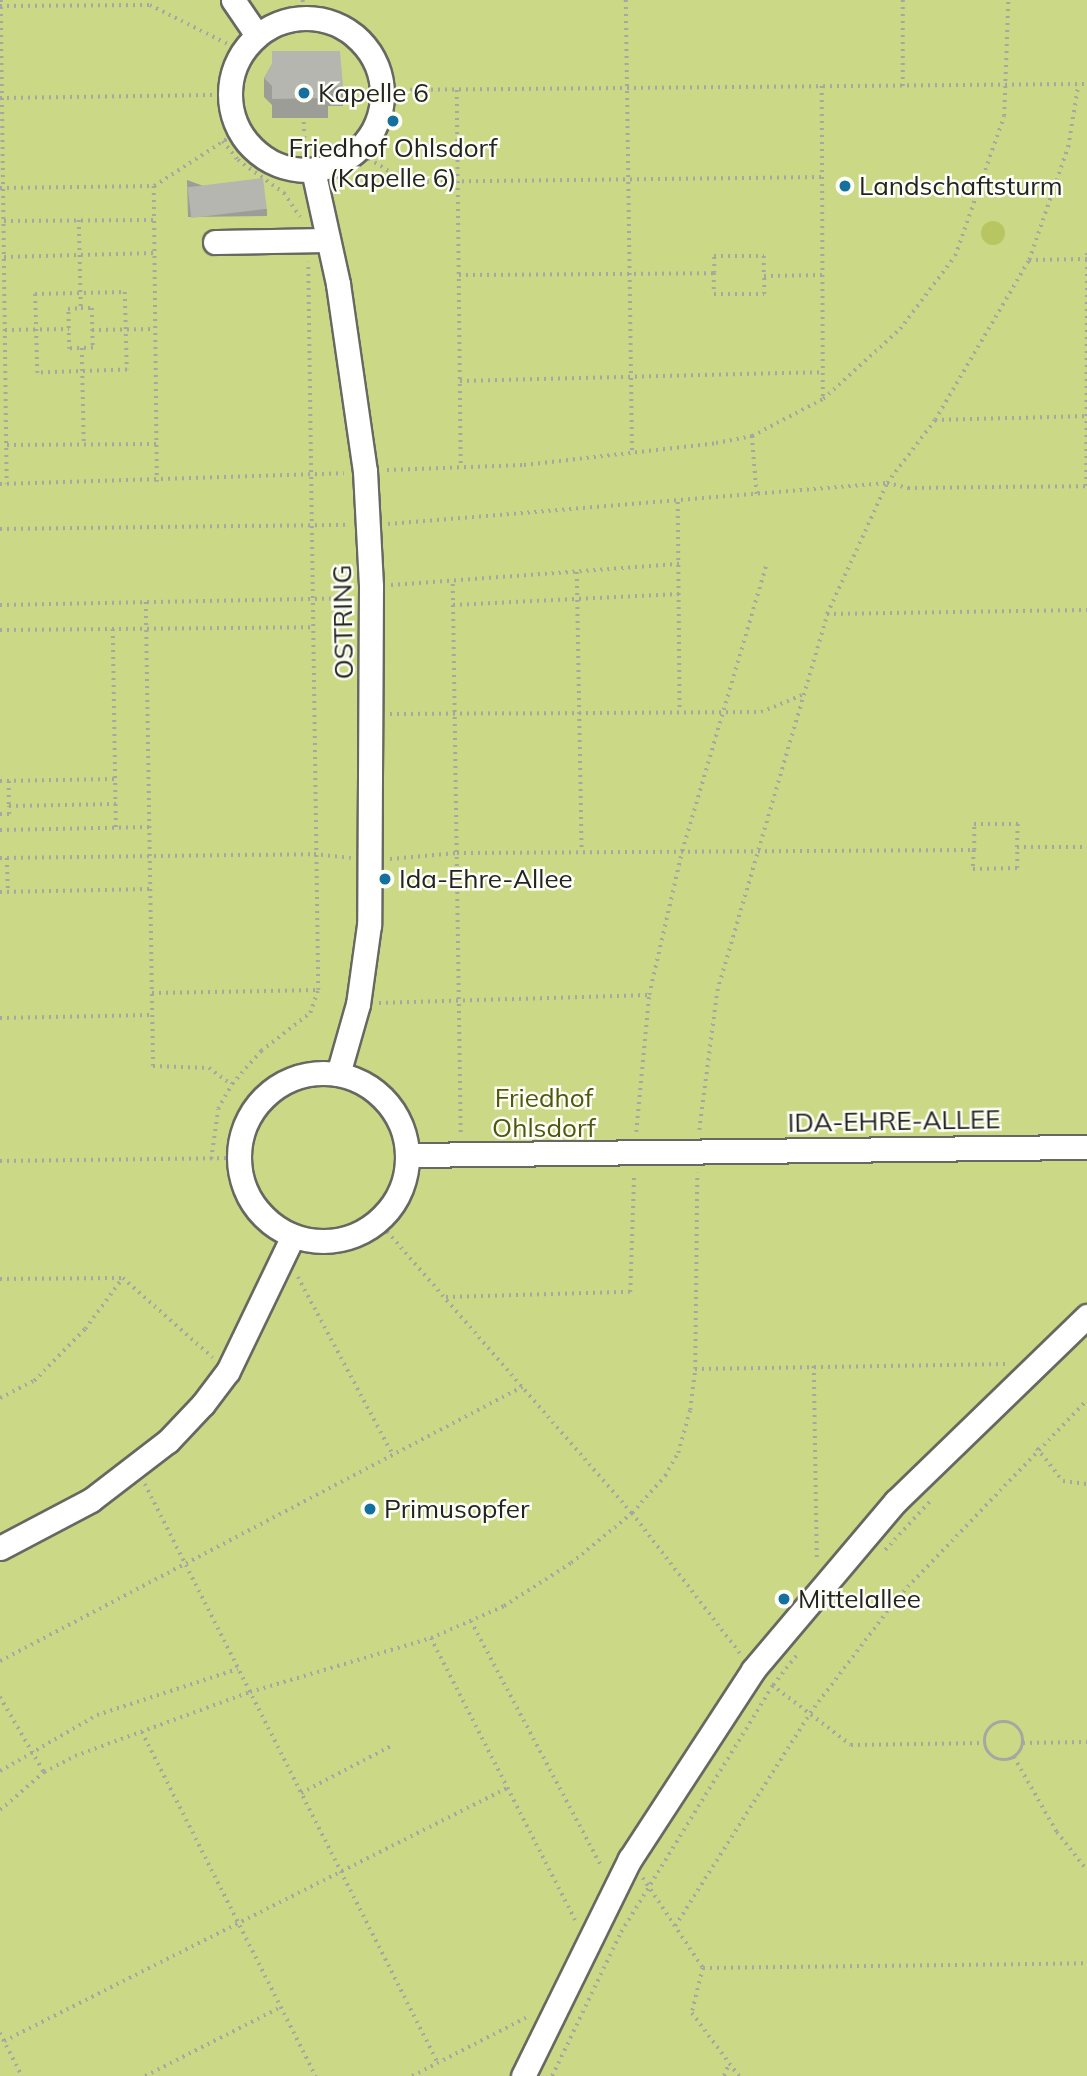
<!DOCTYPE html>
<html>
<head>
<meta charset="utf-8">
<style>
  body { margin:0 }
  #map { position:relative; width:1087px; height:2076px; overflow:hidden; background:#f0f1e9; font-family:Mulish,sans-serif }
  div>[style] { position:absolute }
  .green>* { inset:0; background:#cbd885; transform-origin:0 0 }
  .water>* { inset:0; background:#b8c662 }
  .round { border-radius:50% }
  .path>* { height:3.5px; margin-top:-1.75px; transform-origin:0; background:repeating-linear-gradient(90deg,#a6a7a1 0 2px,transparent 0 7px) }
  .path>.ring { margin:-1.75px; padding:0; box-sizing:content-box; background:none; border:3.5px solid #a6a7a1; border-radius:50% }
  .roads { filter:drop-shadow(2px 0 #676861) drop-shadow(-2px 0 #676861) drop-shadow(0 2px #676861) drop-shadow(0 -2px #676861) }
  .minor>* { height:23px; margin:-11.5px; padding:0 11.5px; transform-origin:11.5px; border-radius:11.5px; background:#fff }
  .minor>.ring { margin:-11.5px; padding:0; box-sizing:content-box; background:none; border:23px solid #fff; border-radius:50% }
  .wall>* { inset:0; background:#9c9d96 }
  .building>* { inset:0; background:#b5b6af; transform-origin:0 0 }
  .dots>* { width:19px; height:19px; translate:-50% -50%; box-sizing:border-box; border:4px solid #fdfff7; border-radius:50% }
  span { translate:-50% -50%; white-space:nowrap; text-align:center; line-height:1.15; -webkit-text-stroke:5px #fdfff7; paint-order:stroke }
  .poi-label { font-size:26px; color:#232421 }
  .left { translate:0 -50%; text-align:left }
  .street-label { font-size:26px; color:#232421 }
  .park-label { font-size:26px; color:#50580e }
</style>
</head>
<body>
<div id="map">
  <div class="green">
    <div style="left:0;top:0;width:1087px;height:2076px"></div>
  </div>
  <div class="water">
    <div class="round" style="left:981px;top:221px;width:24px;height:24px"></div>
  </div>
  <div class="path">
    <div style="left:1px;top:0;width:484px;rotate:89.3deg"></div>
    <div style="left:303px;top:0;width:18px;rotate:90deg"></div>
    <div style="left:626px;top:0;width:455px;rotate:89.2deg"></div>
    <div style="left:903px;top:0;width:87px;rotate:90deg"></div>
    <div style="left:0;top:6px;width:150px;rotate:-0.4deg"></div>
    <div style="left:150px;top:5px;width:103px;rotate:26.6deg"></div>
    <div style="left:822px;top:86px;width:313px;rotate:89.8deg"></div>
    <div style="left:382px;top:90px;width:705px;rotate:-0.49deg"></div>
    <div style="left:457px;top:90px;width:378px;rotate:89.4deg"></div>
    <div style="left:0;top:98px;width:229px;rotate:-0.8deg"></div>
    <div style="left:304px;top:122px;width:29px;rotate:88deg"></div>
    <div style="left:223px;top:141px;width:24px;rotate:52deg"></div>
    <div style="left:238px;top:160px;width:57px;rotate:35.7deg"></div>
    <div style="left:284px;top:193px;width:29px;rotate:56deg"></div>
    <div style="left:357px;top:151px;width:58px;rotate:32.3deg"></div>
    <div style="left:406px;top:182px;width:415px;rotate:-0.7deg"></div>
    <div style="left:154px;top:186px;width:296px;rotate:89.4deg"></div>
    <div style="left:0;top:188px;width:154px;rotate:-0.7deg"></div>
    <div style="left:154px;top:186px;width:101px;rotate:-32.9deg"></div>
    <div style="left:79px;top:220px;width:88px;rotate:88.7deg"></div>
    <div style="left:4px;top:221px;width:151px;rotate:-0.4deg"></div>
    <div style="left:4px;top:257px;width:151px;rotate:-1.5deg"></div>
    <div style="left:1029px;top:260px;width:58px;rotate:-1deg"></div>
    <div style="left:714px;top:273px;width:21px;rotate:90deg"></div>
    <div style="left:714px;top:294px;width:50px"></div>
    <div style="left:764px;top:294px;width:18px;rotate:-90deg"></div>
    <div style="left:459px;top:275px;width:255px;rotate:-0.4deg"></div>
    <div style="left:714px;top:273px;width:17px;rotate:-90deg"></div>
    <div style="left:714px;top:256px;width:50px"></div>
    <div style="left:764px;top:256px;width:20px;rotate:90deg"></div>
    <div style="left:764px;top:276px;width:58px;rotate:-1deg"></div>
    <div style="left:125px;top:292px;width:78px;rotate:88.5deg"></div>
    <div style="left:127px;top:370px;width:90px;rotate:178.1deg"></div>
    <div style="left:37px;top:373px;width:79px;rotate:-91.5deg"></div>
    <div style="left:35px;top:294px;width:90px;rotate:-1.3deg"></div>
    <div style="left:81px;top:308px;width:11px"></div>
    <div style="left:92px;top:308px;width:40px;rotate:88.6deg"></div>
    <div style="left:93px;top:348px;width:24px;rotate:178deg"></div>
    <div style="left:69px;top:349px;width:40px;rotate:-91.4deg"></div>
    <div style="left:68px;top:309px;width:13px;rotate:-4deg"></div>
    <div style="left:5px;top:330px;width:64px;rotate:-0.9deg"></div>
    <div style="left:92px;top:330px;width:63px;rotate:-0.9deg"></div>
    <div style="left:82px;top:348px;width:96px;rotate:88.8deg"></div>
    <div style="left:460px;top:381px;width:362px;rotate:-1.4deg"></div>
    <div style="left:935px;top:420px;width:152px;rotate:-1.5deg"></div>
    <div style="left:752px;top:436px;width:59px;rotate:85.2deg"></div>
    <div style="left:7px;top:445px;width:151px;rotate:-0.4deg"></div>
    <div style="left:387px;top:470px;width:137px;rotate:-2.1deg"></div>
    <div style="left:524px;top:465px;width:193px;rotate:-6.5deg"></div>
    <div style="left:716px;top:443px;width:37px;rotate:-11deg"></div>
    <div style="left:752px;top:436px;width:80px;rotate:-27.5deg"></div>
    <div style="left:823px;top:399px;width:104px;rotate:-42.3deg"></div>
    <div style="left:900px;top:329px;width:91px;rotate:-53deg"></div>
    <div style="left:955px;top:256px;width:148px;rotate:-70.7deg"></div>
    <div style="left:1004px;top:116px;width:116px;rotate:-88deg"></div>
    <div style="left:0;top:484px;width:344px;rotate:-1.8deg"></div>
    <div style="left:1086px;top:486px;width:234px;rotate:-89.8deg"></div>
    <div style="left:678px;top:502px;width:210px;rotate:89.5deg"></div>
    <div style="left:388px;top:524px;width:501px;rotate:-4.7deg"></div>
    <div style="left:887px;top:483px;width:22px;rotate:13deg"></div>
    <div style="left:908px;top:488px;width:179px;rotate:-0.6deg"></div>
    <div style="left:0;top:529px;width:349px;rotate:-0.7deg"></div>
    <div style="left:577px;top:572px;width:279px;rotate:89deg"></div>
    <div style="left:453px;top:584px;width:551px;rotate:89.17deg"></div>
    <div style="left:391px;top:585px;width:290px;rotate:-4.2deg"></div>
    <div style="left:146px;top:602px;width:464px;rotate:89.1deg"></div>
    <div style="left:153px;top:1066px;width:56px;rotate:2deg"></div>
    <div style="left:209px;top:1068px;width:27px;rotate:36deg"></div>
    <div style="left:0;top:605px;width:351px;rotate:-1.1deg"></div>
    <div style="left:453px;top:605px;width:227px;rotate:-2.8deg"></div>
    <div style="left:827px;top:614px;width:260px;rotate:-0.9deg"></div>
    <div style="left:113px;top:629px;width:199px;rotate:89.1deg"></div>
    <div style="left:0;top:630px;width:313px;rotate:-0.5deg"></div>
    <div style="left:390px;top:714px;width:371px;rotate:-0.3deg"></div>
    <div style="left:761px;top:712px;width:44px;rotate:-22.5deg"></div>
    <div style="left:0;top:781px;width:115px;rotate:-1deg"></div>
    <div style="left:9px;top:781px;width:25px;rotate:90deg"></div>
    <div style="left:0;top:814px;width:9px"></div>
    <div style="left:9px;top:814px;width:8px;rotate:-90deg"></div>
    <div style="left:9px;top:806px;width:107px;rotate:-1.1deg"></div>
    <div style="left:0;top:830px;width:150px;rotate:-1.1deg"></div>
    <div style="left:974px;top:850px;width:19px;rotate:93deg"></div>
    <div style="left:973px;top:869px;width:44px;rotate:-1.3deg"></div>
    <div style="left:1017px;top:868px;width:21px;rotate:-90deg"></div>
    <div style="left:0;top:858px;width:314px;rotate:-0.7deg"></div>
    <div style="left:314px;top:854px;width:37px;rotate:6deg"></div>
    <div style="left:7px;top:858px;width:34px;rotate:88deg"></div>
    <div style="left:390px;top:859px;width:67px;rotate:-5.1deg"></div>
    <div style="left:457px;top:853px;width:517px;rotate:-0.33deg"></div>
    <div style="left:974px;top:850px;width:26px;rotate:-90deg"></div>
    <div style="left:974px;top:824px;width:44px"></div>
    <div style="left:1018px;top:824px;width:23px;rotate:92deg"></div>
    <div style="left:1017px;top:847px;width:70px"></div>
    <div style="left:0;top:892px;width:150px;rotate:-1.1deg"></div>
    <div style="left:152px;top:993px;width:166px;rotate:-1deg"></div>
    <div style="left:379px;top:1003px;width:270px;rotate:-1.7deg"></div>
    <div style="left:0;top:1018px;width:152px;rotate:-1.1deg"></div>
    <div style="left:699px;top:1130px;width:140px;rotate:-82.6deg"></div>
    <div style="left:717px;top:991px;width:393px;rotate:-73.7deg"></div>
    <div style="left:827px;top:614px;width:144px;rotate:-65.4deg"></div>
    <div style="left:887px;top:483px;width:79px;rotate:-52.7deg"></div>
    <div style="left:935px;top:420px;width:186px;rotate:-59.6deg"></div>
    <div style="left:1029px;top:260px;width:120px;rotate:-71deg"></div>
    <div style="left:1068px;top:147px;width:63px;rotate:-80.8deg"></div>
    <div style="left:636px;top:1132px;width:138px;rotate:-84.6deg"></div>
    <div style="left:649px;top:995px;width:148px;rotate:-77.1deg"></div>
    <div style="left:682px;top:851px;width:297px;rotate:-73.6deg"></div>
    <div style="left:211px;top:1159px;width:50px;rotate:-82deg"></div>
    <div style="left:218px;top:1109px;width:29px;rotate:-61deg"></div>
    <div style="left:232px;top:1084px;width:44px;rotate:-48.7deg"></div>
    <div style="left:261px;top:1051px;width:62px;rotate:-37.8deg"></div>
    <div style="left:310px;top:1013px;width:24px;rotate:-71deg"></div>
    <div style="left:318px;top:990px;width:728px;rotate:-90.79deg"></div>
    <div style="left:0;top:1161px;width:239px;rotate:-0.7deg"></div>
    <div style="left:378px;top:1221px;width:387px;rotate:49deg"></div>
    <div style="left:632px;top:1513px;width:177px;rotate:52.4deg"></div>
    <div style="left:298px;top:1277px;width:202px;rotate:61.9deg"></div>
    <div style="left:0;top:1279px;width:123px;rotate:-0.5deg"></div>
    <div style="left:123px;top:1278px;width:120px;rotate:41.6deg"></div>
    <div style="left:446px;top:1297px;width:184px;rotate:-1.6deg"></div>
    <div style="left:630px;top:1292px;width:118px;rotate:-88.1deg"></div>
    <div style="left:814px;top:1366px;width:194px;rotate:89.1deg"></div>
    <div style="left:695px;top:1369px;width:313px;rotate:-0.9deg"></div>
    <div style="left:0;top:1398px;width:38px;rotate:-27deg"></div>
    <div style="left:34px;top:1381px;width:73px;rotate:-45.6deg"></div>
    <div style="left:85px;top:1329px;width:62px;rotate:-53.5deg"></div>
    <div style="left:1037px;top:1448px;width:42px;rotate:51.8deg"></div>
    <div style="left:1063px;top:1481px;width:24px;rotate:7deg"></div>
    <div style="left:145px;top:1484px;width:649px;rotate:63.16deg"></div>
    <div style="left:885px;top:1550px;width:69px;rotate:-47.3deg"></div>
    <div style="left:471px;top:1621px;width:279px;rotate:62deg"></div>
    <div style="left:431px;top:1638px;width:317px;rotate:62.9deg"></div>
    <div style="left:0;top:1661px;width:590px;rotate:-27.7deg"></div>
    <div style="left:772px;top:1685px;width:99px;rotate:37.2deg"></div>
    <div style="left:851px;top:1745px;width:133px;rotate:-0.9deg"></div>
    <div style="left:0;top:1697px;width:87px;rotate:59.6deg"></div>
    <div class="ring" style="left:985px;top:1722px;width:34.5px;height:34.5px"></div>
    <div style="left:142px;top:1732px;width:386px;rotate:63.2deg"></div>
    <div style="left:1023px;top:1743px;width:64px;rotate:-0.9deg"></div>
    <div style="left:1014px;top:1757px;width:86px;rotate:60.2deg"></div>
    <div style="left:1057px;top:1832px;width:48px;rotate:51.7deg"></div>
    <div style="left:0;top:1771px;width:112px;rotate:-30deg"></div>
    <div style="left:97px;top:1715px;width:148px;rotate:-18.1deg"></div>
    <div style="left:301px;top:1793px;width:102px;rotate:-27.6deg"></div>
    <div style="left:0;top:1810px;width:58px;rotate:-40.8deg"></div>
    <div style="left:44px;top:1772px;width:35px;rotate:-27deg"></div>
    <div style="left:75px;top:1756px;width:186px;rotate:-20.1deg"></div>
    <div style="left:250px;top:1692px;width:189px;rotate:-16.6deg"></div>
    <div style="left:431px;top:1638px;width:80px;rotate:-23.7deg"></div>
    <div style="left:504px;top:1606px;width:80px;rotate:-32.7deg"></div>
    <div style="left:571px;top:1563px;width:79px;rotate:-39.3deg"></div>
    <div style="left:632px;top:1513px;width:50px;rotate:-48.3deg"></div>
    <div style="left:665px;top:1476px;width:26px;rotate:-61deg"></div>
    <div style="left:678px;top:1453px;width:45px;rotate:-74.4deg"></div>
    <div style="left:690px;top:1410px;width:41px;rotate:-83deg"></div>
    <div style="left:695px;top:1369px;width:196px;rotate:-89.4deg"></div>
    <div style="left:643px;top:1878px;width:108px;rotate:56.3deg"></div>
    <div style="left:703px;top:1968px;width:46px;rotate:103.7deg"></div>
    <div style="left:692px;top:2013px;width:79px;rotate:53.3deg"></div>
    <div style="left:675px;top:1926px;width:252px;rotate:-57.6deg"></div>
    <div style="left:810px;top:1713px;width:146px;rotate:-52.8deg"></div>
    <div style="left:898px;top:1597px;width:273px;rotate:-46.2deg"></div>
    <div style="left:703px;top:1968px;width:384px;rotate:-0.7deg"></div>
    <div style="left:0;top:2033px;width:48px;rotate:62.9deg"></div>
    <div style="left:4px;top:2041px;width:565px;rotate:-26.7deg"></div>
    <div style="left:145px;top:2076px;width:153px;rotate:-26.9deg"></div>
    <div style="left:412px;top:2076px;width:131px;rotate:-27.1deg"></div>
    <div style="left:552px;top:2076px;width:160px;rotate:-64.4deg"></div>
    <div style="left:621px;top:1932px;width:290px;rotate:-58.4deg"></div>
    <div style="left:773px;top:1685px;width:42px;rotate:-51.8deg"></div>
    <div style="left:724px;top:2076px;width:14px;rotate:-69deg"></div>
  </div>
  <div class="roads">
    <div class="minor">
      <div style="left:233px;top:0;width:42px;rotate:55.6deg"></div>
      <div class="ring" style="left:230px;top:18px;width:129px;height:129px"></div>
      <div style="left:313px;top:170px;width:117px;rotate:77.6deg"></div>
      <div style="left:338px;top:284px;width:189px;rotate:81.8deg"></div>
      <div style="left:365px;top:471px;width:115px;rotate:87deg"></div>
      <div style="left:371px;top:586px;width:339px;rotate:90.3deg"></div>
      <div style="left:369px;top:925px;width:80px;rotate:97.9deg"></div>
      <div style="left:358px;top:1004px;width:73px;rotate:105.9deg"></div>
      <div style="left:215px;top:242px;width:113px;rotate:-1deg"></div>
      <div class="ring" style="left:239px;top:1073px;width:145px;height:145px"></div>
      <div style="left:408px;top:1155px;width:679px;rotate:-0.68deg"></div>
      <div style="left:0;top:1548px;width:103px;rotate:-27.8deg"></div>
      <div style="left:91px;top:1500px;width:97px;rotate:-37.5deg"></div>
      <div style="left:168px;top:1441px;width:51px;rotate:-46.6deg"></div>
      <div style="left:203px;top:1404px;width:41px;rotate:-52.9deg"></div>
      <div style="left:228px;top:1371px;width:150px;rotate:-64.3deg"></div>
      <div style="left:523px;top:2076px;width:242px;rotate:-63.8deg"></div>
      <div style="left:630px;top:1859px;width:225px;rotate:-56.9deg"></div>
      <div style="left:753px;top:1670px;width:221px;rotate:-49.8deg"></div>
      <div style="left:896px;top:1501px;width:266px;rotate:-44.1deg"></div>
    </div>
  </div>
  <div class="wall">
    <div style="clip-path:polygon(272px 64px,343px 86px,343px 106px,328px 106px,328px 118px,272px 118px,272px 105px,264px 97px,264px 78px)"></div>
    <div style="clip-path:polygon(187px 180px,267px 209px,267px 216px,188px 217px)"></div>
  </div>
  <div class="building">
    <div style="clip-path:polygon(272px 51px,340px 51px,343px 86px,328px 87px,328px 98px,272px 99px,272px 86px,264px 78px,272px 64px)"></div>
    <div style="left:263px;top:178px;width:31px;height:76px;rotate:83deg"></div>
  </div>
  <div class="dots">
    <div style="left:304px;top:93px;background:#15709f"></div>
    <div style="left:393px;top:121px;background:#15709f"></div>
    <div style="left:845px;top:186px;background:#15709f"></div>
    <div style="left:385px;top:879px;background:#15709f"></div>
    <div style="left:370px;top:1509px;background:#15709f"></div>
    <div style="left:784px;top:1599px;background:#15709f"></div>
  </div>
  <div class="poi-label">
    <span class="left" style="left:318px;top:93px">Kapelle 6</span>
    <span style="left:393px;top:163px">Friedhof Ohlsdorf<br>(Kapelle 6)</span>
    <span class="left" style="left:859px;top:186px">Landschaftsturm</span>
    <span class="left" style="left:399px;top:879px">Ida-Ehre-Allee</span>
    <span class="left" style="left:384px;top:1509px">Primusopfer</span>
    <span class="left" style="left:798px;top:1599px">Mittelallee</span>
  </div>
  <div class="street-label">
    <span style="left:343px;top:622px;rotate:-91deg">OSTRING</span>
    <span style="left:894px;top:1121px;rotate:-1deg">IDA-EHRE-ALLEE</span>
  </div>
  <div class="park-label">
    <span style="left:544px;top:1113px">Friedhof<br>Ohlsdorf</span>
  </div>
</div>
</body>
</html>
